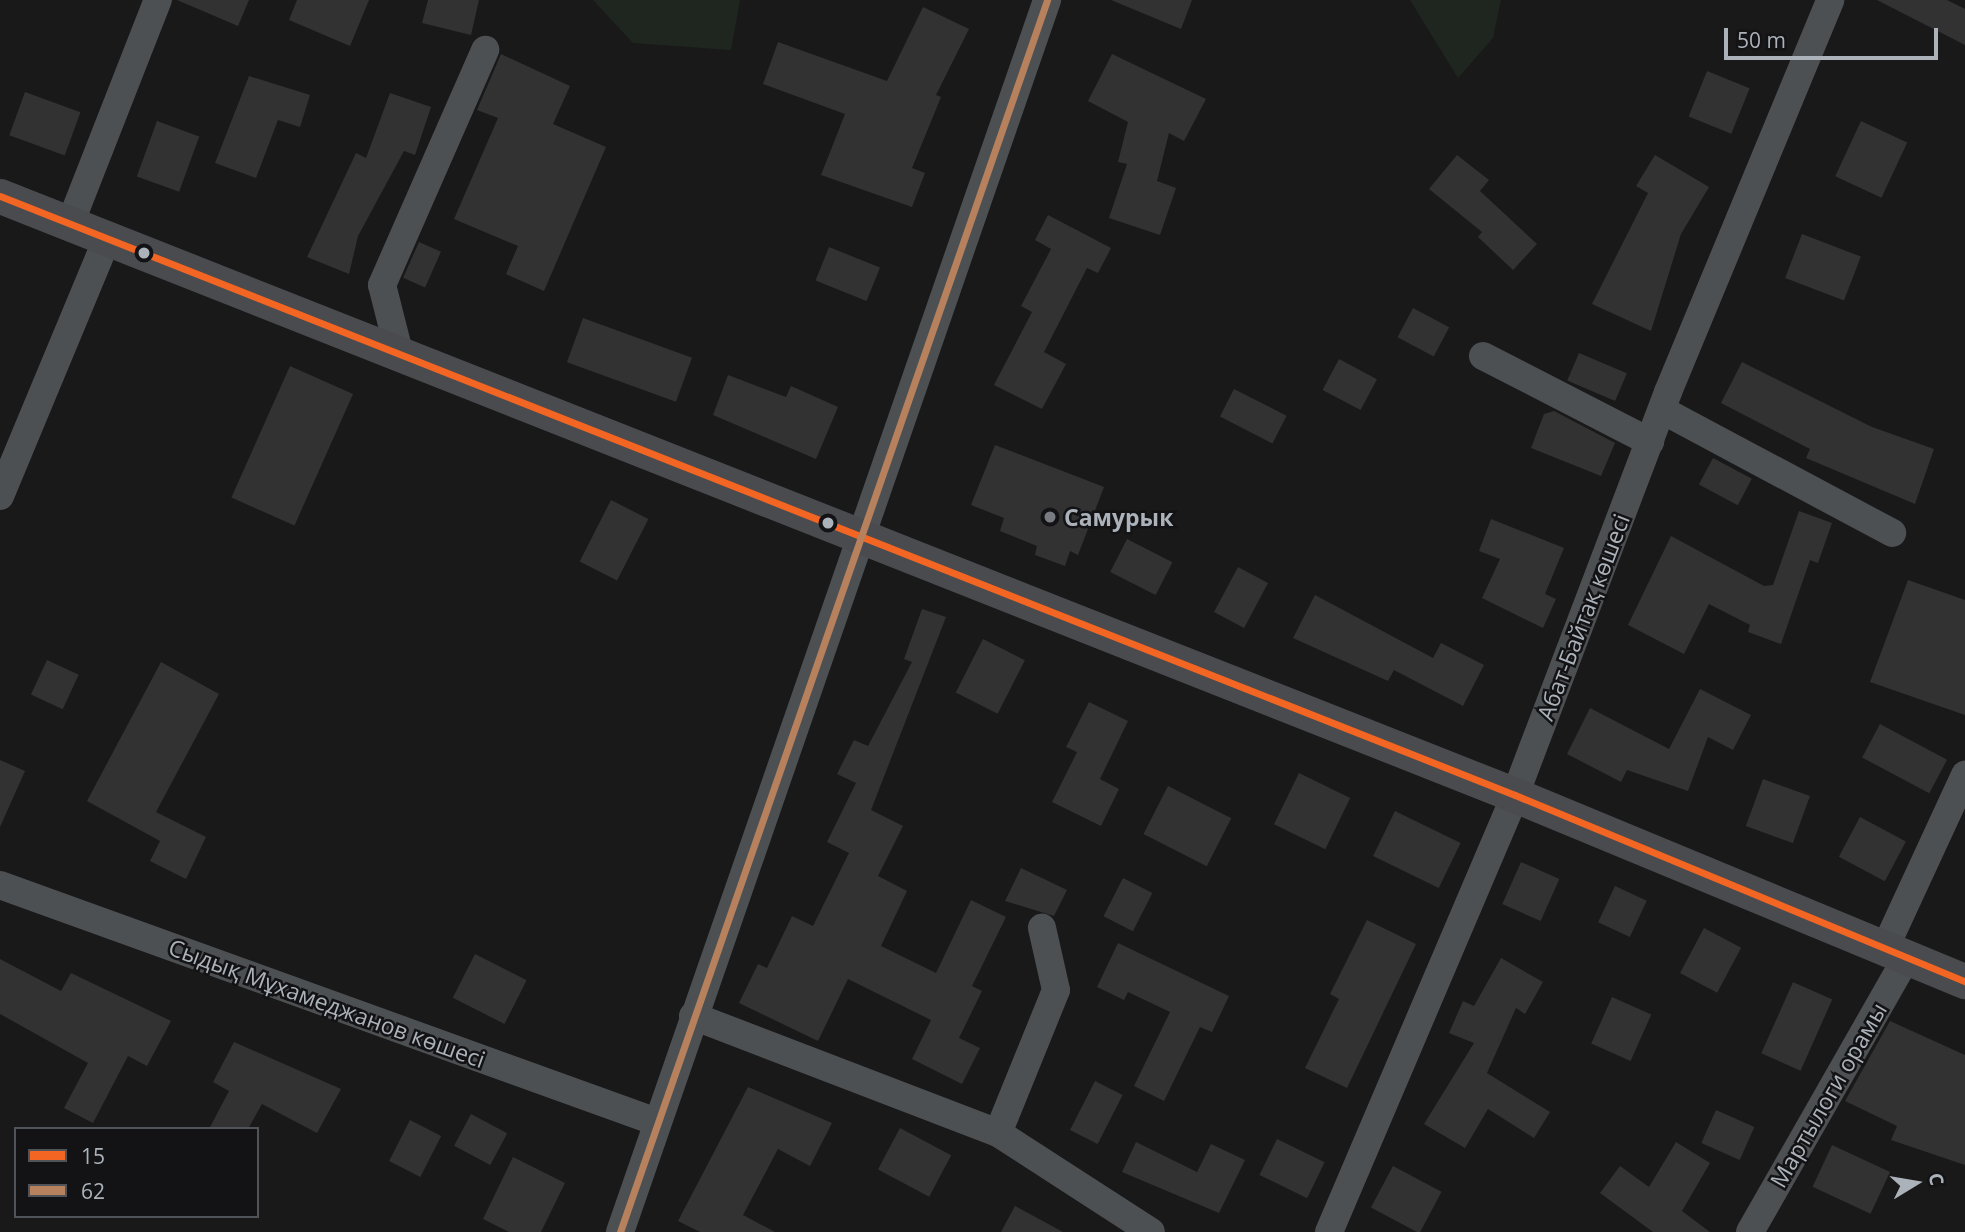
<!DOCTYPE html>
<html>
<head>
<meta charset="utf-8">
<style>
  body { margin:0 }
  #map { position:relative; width:1965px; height:1232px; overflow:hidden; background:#191919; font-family:"Open Sans",sans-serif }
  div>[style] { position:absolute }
  .green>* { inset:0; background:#1f261f }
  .building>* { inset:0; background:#323233; transform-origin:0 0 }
  .minor>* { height:28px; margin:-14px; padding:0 14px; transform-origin:14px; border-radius:14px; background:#4d5052 }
  .major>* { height:35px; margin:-17.5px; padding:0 17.5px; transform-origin:17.5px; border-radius:17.5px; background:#4a4b4e }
  .bus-1>* { height:7px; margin:-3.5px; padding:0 3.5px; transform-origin:3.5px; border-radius:3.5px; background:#f26522 }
  .bus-2>* { height:7px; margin:-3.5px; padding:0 3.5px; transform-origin:3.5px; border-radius:3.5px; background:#b6815c }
  .dots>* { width:19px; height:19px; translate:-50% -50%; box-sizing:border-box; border:4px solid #131315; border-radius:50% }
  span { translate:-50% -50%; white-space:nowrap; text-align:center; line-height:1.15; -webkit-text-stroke:5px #131315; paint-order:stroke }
  .poi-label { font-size:23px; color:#abb2ba; font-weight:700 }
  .left { translate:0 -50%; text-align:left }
  .street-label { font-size:23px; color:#abb2ba }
  .legend { position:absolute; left:14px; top:1127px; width:245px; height:91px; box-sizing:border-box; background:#131315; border:2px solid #505357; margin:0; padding:9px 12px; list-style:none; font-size:21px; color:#abb2ba }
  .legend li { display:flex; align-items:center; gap:14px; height:35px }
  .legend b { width:35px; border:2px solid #505357 }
  .north { position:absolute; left:1881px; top:1148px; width:70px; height:70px; -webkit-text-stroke:5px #131315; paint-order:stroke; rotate:79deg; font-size:19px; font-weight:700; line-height:28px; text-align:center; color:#abb2ba }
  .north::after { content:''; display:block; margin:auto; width:24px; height:32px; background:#abb2ba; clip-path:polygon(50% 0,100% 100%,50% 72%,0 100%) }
  .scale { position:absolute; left:1724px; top:28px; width:214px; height:32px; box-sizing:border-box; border:4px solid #abb2ba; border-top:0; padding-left:9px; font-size:21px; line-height:24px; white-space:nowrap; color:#abb2ba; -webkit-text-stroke:5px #131315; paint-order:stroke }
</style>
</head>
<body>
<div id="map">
  <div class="green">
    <div style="clip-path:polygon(593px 0,740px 0,731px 50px,633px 43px)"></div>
    <div style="clip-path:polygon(1410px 0,1501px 0,1493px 38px,1458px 78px)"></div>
  </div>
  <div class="building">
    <div style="clip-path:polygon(177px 0,249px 0,238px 26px)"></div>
    <div style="clip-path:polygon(297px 0,369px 0,350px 46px,289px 20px)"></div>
    <div style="clip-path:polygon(428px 0,479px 0,471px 35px,422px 23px)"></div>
    <div style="clip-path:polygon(1111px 0,1192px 0,1181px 29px)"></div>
    <div style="clip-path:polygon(1877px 0,1947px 0,1965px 9px,1965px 45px)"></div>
    <div style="clip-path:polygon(923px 7px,969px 29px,936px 95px,941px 97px,912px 168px,925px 173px,912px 207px,821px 175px,845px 114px,763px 84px,778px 42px,887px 81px)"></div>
    <div style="clip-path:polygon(501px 54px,570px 86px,553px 124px,606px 147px,544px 291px,506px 274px,518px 246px,454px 219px,498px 118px,477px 110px)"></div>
    <div style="clip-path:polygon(1112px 54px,1206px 99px,1184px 141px,1169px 133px,1157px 181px,1176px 188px,1160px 235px,1109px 218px,1127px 164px,1118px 162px,1128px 122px,1088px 101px)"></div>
    <div style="left:1707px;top:71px;width:46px;height:49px;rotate:22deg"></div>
    <div style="clip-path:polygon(249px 76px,310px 95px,300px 127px,278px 120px,256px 178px,215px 163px)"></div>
    <div style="left:25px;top:92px;width:59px;height:46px;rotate:20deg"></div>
    <div style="clip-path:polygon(390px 93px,431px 107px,415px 155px,404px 151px,358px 236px,349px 274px,307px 257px,356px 153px,366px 158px)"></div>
    <div style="left:157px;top:121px;width:45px;height:59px;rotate:20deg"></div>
    <div style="left:1861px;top:121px;width:51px;height:61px;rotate:25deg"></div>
    <div style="clip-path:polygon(1457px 155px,1489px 180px,1480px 191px,1537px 244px,1513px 270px,1478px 237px,1482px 232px,1429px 189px)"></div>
    <div style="clip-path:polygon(1655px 155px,1709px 187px,1681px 234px,1651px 331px,1592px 304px,1648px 193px,1636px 186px)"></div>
    <div style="clip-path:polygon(1048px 215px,1111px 248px,1098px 273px,1087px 268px,1044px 352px,1066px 364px,1042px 409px,994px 385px,1032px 312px,1021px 306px,1051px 249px,1035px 240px)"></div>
    <div style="left:1802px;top:234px;width:63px;height:47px;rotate:21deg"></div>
    <div style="left:419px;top:242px;width:24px;height:39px;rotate:24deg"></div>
    <div style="left:829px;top:247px;width:55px;height:36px;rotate:22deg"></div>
    <div style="left:1413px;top:308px;width:41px;height:33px;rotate:28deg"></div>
    <div style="left:583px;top:318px;width:116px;height:47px;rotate:20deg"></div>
    <div style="left:1579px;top:353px;width:52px;height:30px;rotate:23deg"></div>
    <div style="left:1339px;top:359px;width:43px;height:35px;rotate:28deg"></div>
    <div style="clip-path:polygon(1742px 362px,1872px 427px,1934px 449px,1915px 504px,1806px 458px,1810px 449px,1721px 403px)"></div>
    <div style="left:290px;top:366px;width:69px;height:144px;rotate:24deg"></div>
    <div style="clip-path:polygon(728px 375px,786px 397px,791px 386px,838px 407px,816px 459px,713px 415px)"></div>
    <div style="left:1234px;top:389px;width:59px;height:31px;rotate:27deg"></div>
    <div style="clip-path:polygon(1554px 411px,1615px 443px,1601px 476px,1531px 448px,1544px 414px)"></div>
    <div style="clip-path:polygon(995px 445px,1104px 487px,1078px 555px,1070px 551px,1065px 566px,1035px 555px,1037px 546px,1000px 531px,1004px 518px,971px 505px)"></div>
    <div style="left:1713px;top:458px;width:44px;height:30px;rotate:28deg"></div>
    <div style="left:611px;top:500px;width:42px;height:69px;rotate:27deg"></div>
    <div style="clip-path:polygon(1799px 511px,1832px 523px,1818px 563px,1810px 560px,1781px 644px,1748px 632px,1750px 625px,1709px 604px,1684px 654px,1628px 625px,1671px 536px,1764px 586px,1773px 585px)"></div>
    <div style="clip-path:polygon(1491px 519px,1564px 548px,1545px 594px,1556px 599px,1543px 628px,1482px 598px,1500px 559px,1479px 551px)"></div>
    <div style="left:1127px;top:539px;width:51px;height:37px;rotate:27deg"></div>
    <div style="left:1238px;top:567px;width:34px;height:51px;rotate:28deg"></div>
    <div style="clip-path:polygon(1908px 580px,1965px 600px,1965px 715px,1870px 682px)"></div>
    <div style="clip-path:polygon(1315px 595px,1433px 658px,1441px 643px,1484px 665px,1463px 706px,1394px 670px,1388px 681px,1293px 638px)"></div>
    <div style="clip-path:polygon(922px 609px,946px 617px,871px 810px,903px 826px,878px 876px,907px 891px,881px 946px,936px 973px,971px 900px,1006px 917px,972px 986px,982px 991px,959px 1038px,980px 1048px,962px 1084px,912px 1059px,931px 1020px,848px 979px,818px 1041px,739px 1003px,758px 964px,767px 968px,792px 916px,813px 926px,849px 853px,827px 842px,856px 783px,837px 774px,854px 740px,868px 746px,912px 662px,904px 659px)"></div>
    <div style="left:983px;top:639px;width:47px;height:60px;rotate:27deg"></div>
    <div style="left:47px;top:660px;width:35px;height:38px;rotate:25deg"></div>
    <div style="clip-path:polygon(161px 662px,219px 694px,156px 812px,206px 837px,186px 879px,150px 861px,160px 841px,87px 801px)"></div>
    <div style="clip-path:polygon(1700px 689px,1751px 715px,1733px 750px,1708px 737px,1688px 791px,1627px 770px,1621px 782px,1567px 754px,1590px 708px,1669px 749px)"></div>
    <div style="clip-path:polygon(1089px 702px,1128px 721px,1100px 779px,1119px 789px,1101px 826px,1052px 802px,1077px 752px,1066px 747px)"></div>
    <div style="left:1880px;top:724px;width:76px;height:38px;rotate:28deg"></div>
    <div style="clip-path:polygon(0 760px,25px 771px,0 827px)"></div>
    <div style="left:1299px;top:773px;width:57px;height:57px;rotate:26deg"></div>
    <div style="left:1763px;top:779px;width:50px;height:50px;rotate:20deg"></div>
    <div style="left:1168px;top:786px;width:71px;height:54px;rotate:27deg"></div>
    <div style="left:1395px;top:811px;width:73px;height:50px;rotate:26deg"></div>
    <div style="left:1860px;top:817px;width:52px;height:45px;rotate:28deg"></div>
    <div style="left:1521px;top:862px;width:42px;height:46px;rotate:24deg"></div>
    <div style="clip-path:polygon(1021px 868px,1067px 890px,1054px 916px,1005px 901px)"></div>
    <div style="left:1123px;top:878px;width:33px;height:43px;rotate:27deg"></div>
    <div style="left:1615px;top:886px;width:35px;height:40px;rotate:25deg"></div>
    <div style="clip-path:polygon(1367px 920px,1416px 944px,1347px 1088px,1305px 1068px,1339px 999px,1330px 994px)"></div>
    <div style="left:1704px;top:928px;width:42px;height:51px;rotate:28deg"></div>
    <div style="clip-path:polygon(1118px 943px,1229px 996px,1212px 1032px,1200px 1027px,1164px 1101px,1134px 1086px,1170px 1012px,1128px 992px,1124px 1000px,1097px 987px)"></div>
    <div style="left:475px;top:954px;width:58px;height:49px;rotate:27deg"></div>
    <div style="clip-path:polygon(1501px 958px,1543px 982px,1525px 1014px,1516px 1008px,1487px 1073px,1550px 1112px,1534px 1138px,1488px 1109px,1465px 1148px,1424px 1124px,1474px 1043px,1449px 1033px,1463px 1001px,1474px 1006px)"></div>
    <div style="clip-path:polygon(0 959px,61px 991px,71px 973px,171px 1021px,147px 1066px,128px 1056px,93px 1123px,64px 1108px,88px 1063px,0 1014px)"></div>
    <div style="left:1793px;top:982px;width:43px;height:78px;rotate:24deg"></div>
    <div style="left:1612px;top:997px;width:43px;height:51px;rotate:24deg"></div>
    <div style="clip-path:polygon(1890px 1021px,1965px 1055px,1965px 1165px,1891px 1140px,1897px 1126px,1845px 1101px)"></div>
    <div style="clip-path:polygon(234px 1042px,341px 1089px,317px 1133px,262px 1104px,248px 1129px,209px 1129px,229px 1091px,213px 1082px)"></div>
    <div style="left:1095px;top:1081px;width:31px;height:55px;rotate:27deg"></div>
    <div style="clip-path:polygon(748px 1087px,832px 1123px,810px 1166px,778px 1149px,743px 1215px,775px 1232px,700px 1232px,678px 1221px)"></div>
    <div style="left:1716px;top:1110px;width:42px;height:36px;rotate:24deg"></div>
    <div style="left:471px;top:1114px;width:41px;height:36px;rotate:28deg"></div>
    <div style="left:410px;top:1120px;width:35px;height:46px;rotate:27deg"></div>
    <div style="left:900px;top:1128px;width:58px;height:47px;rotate:28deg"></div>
    <div style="left:1277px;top:1139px;width:53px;height:40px;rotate:26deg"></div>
    <div style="clip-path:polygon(1136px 1142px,1197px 1172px,1211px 1144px,1245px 1160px,1219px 1213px,1122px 1172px)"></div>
    <div style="clip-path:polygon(1676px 1142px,1710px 1163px,1682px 1211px,1710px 1232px,1653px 1232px,1600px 1193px,1620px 1166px,1649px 1187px)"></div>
    <div style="left:1832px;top:1145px;width:64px;height:46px;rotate:25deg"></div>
    <div style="clip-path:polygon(513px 1157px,565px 1183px,541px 1232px,509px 1232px,483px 1219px)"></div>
    <div style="left:1393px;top:1166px;width:55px;height:47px;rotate:28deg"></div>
    <div style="clip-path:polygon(1015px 1206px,1063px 1232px,1001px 1232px)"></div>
  </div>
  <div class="minor">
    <div style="left:70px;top:224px;width:241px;rotate:-68.6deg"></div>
    <div style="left:400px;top:356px;width:73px;rotate:-104.2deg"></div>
    <div style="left:382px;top:285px;width:257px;rotate:-66.3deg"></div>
    <div style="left:1483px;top:356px;width:188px;rotate:27.2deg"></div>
    <div style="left:1662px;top:410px;width:261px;rotate:28.1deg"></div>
    <div style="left:0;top:496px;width:278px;rotate:-67.4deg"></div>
    <div style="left:0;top:885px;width:695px;rotate:19.84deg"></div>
    <div style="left:1885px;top:948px;width:191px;rotate:-65.2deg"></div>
    <div style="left:693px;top:1016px;width:327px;rotate:21deg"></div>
    <div style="left:998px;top:1133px;width:182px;rotate:32.9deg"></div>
    <div style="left:998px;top:1133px;width:154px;rotate:-67.9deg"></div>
    <div style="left:1056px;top:990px;width:64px;rotate:-102.7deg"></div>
    <div style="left:620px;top:1232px;width:1304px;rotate:-70.88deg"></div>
    <div style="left:1329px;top:1232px;width:475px;rotate:-66.9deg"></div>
    <div style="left:1515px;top:795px;width:431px;rotate:-69.2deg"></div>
    <div style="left:1668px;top:392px;width:424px;rotate:-67.5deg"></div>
    <div style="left:1750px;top:1232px;width:317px;rotate:-60.3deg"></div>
  </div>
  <div class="major">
    <div style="left:0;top:196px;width:1629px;rotate:21.57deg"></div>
    <div style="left:1515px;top:795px;width:487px;rotate:22.5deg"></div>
  </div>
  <div class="bus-1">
    <div style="left:0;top:196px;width:1629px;rotate:21.57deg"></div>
    <div style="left:1515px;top:795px;width:487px;rotate:22.5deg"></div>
  </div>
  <div class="bus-2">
    <div style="left:620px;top:1232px;width:1304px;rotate:-70.88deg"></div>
  </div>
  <div class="dots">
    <div style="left:144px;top:253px;background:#abb2ba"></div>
    <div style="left:1050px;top:517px;background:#787c82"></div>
    <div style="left:828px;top:523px;background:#abb2ba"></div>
  </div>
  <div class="poi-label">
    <span class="left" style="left:1064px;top:517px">Самурык</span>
  </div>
  <div class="street-label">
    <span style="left:1583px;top:617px;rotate:-69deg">Абат-Байтақ көшесі</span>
    <span style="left:327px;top:1003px;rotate:20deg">Сыдық Мұхамеджанов көшесі</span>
    <span style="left:1828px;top:1095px;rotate:-60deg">Мартылоги орамы</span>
  </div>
  <ul class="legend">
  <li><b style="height:9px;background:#f26522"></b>15</li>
  <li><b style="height:9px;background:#b6815c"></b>62</li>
  </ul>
  <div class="north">С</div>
  <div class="scale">50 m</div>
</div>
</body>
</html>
